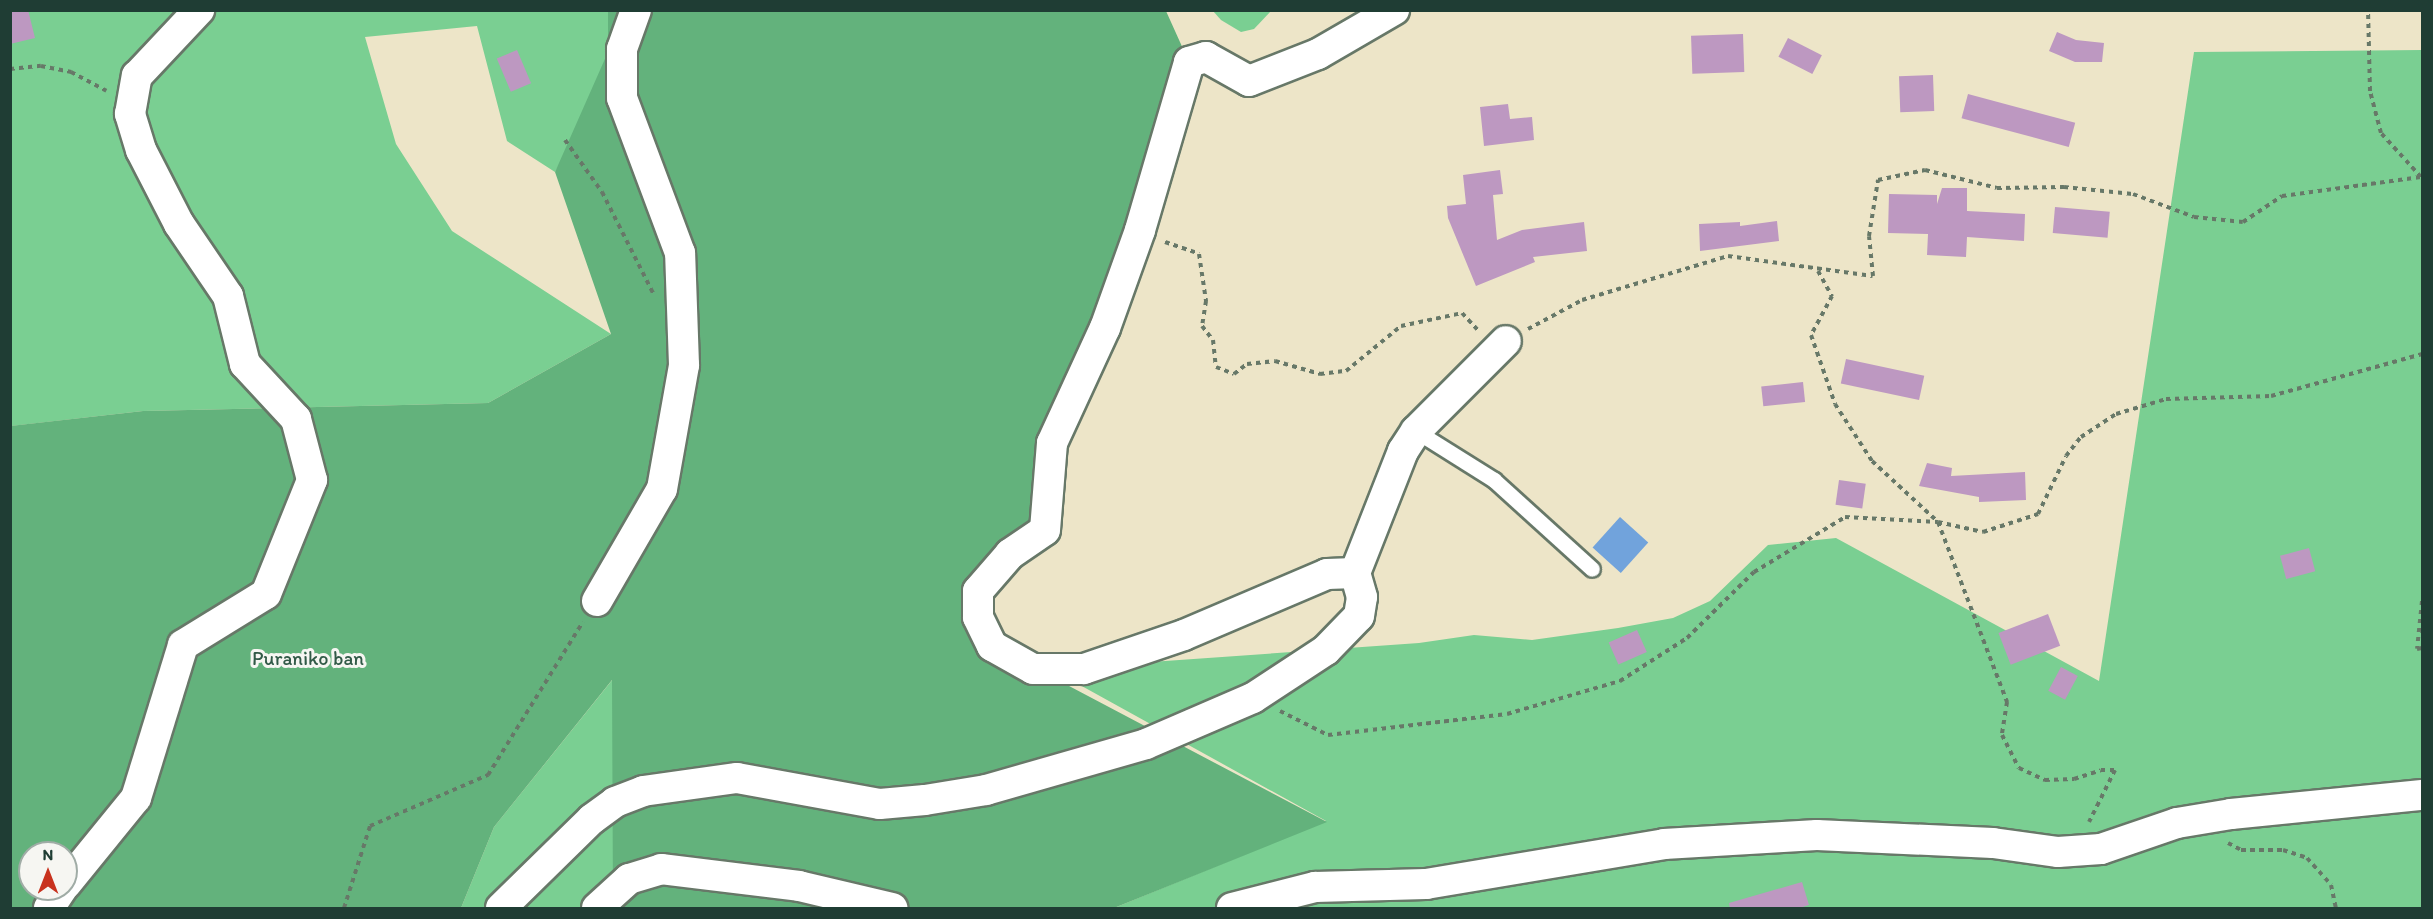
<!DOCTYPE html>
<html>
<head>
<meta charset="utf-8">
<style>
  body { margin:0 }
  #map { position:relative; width:2433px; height:919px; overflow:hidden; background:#ede5c8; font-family:Itim,sans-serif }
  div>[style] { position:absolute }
  .green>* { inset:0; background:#7acf92 }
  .forest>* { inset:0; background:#63b27c }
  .water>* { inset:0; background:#71a3dc; transform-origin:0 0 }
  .building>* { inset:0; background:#bd98c1; transform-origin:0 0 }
  .path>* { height:4px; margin-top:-2px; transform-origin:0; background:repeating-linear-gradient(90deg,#677868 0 4.5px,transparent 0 9px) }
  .roads { filter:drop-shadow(2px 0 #677868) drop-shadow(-2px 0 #677868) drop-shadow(0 2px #677868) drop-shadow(0 -2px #677868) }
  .service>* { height:15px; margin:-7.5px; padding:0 7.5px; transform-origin:7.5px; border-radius:7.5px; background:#fff }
  .minor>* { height:30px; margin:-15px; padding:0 15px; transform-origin:15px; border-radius:15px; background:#fff }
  span { translate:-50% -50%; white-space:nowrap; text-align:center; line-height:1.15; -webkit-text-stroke:6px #f6f6f2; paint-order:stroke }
  .park-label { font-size:20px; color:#315a47 }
  .frame { position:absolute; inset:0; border:12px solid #1f3d34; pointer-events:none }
  .north { position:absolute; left:18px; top:841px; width:60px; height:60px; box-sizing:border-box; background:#f6f6f2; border:2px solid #a0aca6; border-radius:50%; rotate:0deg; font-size:16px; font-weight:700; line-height:24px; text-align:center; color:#1f3d34 }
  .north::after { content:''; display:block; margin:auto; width:21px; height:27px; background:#c8321e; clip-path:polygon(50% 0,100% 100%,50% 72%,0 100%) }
</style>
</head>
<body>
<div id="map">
  <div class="green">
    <div style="clip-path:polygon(10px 11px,622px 11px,622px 49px,555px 172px,507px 141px,477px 26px,365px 37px,396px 144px,452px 231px,611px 334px,488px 403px,143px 411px,11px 426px)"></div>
    <div style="clip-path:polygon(1213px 11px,1271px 11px,1254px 29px,1241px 32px,1221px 20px)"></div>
    <div style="clip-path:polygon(2422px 50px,2422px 908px,1114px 908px,1326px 821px,1051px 669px,1419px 643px,1474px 635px,1532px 640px,1618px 628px,1673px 618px,1710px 601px,1768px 545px,1836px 538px,2099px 681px,2194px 52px)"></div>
    <div style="clip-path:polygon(613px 679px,613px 908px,461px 908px,494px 827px)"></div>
  </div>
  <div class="forest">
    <div style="clip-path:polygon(evenodd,608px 11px,1166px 11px,1189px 62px,1052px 443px,1045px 530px,978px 591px,993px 646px,1327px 822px,1114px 908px,613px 908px,612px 680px,494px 827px,461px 908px,11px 908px,10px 426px,143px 411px,488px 403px,611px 334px,555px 172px,608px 52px,608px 11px,30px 853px,66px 853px,66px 889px,30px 889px,30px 853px)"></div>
  </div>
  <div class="water">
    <div style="left:1620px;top:517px;width:38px;height:41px;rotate:42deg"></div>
  </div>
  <div class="building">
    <div style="clip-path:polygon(10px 10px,28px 10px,35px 38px,10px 44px)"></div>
    <div style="clip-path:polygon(2057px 32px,2076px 40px,2104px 43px,2102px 62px,2075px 62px,2049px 51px)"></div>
    <div style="left:1743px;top:34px;width:38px;height:52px;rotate:88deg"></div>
    <div style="left:1788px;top:38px;width:38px;height:21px;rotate:27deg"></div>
    <div style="left:517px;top:50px;width:36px;height:22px;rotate:67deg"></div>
    <div style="left:1933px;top:75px;width:36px;height:34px;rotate:88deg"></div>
    <div style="left:1968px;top:94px;width:111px;height:25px;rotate:15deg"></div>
    <div style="clip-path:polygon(1508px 104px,1510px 119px,1532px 117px,1534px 140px,1484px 146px,1480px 107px)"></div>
    <div style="clip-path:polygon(1500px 170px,1503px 194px,1493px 195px,1497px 240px,1522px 230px,1584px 222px,1587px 251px,1533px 257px,1535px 262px,1476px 286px,1448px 218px,1447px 206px,1466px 204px,1463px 175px)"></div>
    <div style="clip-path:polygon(1942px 188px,1967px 188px,1967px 211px,2025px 214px,2024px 241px,1967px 237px,1966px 257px,1927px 255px,1928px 234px,1888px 233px,1889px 194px,1937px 195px,1937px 204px)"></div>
    <div style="left:2055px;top:207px;width:55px;height:26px;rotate:5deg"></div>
    <div style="clip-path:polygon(1777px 221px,1779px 241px,1700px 251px,1699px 224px,1740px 222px,1740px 226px)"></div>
    <div style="left:1846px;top:359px;width:80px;height:25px;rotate:12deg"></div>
    <div style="left:1803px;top:382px;width:20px;height:42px;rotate:84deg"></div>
    <div style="clip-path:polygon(1927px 463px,1952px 468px,1951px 476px,2025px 472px,2026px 500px,1979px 502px,1979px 497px,1919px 486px)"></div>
    <div style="left:1839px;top:480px;width:27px;height:25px;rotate:8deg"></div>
    <div style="left:2309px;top:548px;width:24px;height:30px;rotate:75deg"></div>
    <div style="left:2048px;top:614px;width:34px;height:53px;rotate:69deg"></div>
    <div style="left:1637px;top:630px;width:24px;height:31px;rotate:66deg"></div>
    <div style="left:2061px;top:667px;width:19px;height:27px;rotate:28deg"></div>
    <div style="clip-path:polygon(1802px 882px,1809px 905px,1796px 909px,1730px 909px,1729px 903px)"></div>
  </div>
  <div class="path">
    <div style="left:10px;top:69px;width:31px;rotate:-6deg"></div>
    <div style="left:41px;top:66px;width:31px;rotate:11deg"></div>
    <div style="left:71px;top:72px;width:40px;rotate:28deg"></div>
    <div style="left:565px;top:140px;width:64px;rotate:54.6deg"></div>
    <div style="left:602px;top:192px;width:113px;rotate:63.2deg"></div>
    <div style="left:1165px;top:242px;width:36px;rotate:19deg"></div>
    <div style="left:1199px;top:254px;width:48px;rotate:81.5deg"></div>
    <div style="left:1206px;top:301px;width:25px;rotate:99deg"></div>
    <div style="left:1202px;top:326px;width:18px;rotate:52deg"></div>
    <div style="left:1213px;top:340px;width:27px;rotate:84deg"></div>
    <div style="left:1216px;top:367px;width:19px;rotate:21deg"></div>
    <div style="left:1234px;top:374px;width:16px;rotate:-38deg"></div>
    <div style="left:1247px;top:364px;width:28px;rotate:-6deg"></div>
    <div style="left:1275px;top:361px;width:47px;rotate:16.1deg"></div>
    <div style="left:1320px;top:374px;width:26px;rotate:-7deg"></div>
    <div style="left:1346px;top:371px;width:71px;rotate:-39.3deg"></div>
    <div style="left:1401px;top:326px;width:62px;rotate:-12deg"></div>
    <div style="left:1462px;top:313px;width:23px;rotate:47deg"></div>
    <div style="left:1818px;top:271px;width:29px;rotate:61deg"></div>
    <div style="left:1832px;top:296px;width:44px;rotate:118.3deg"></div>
    <div style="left:1811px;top:335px;width:73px;rotate:70.8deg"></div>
    <div style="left:1835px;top:404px;width:68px;rotate:57deg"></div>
    <div style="left:1872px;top:461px;width:90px;rotate:42.7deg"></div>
    <div style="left:1938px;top:522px;width:193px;rotate:69deg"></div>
    <div style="left:2007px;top:702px;width:33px;rotate:99deg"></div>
    <div style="left:2002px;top:735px;width:37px;rotate:63deg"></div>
    <div style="left:2019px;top:768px;width:29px;rotate:25deg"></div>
    <div style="left:2045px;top:780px;width:29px;rotate:-2deg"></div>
    <div style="left:2074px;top:779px;width:28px;rotate:-18deg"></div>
    <div style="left:2101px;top:770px;width:14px"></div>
    <div style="left:2115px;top:770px;width:58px;rotate:116.6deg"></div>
    <div style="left:1528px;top:329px;width:61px;rotate:-28.2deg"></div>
    <div style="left:1582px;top:300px;width:152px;rotate:-16.8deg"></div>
    <div style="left:1728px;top:256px;width:146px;rotate:7.9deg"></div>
    <div style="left:1873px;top:276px;width:40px;rotate:-95.7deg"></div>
    <div style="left:1869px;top:236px;width:57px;rotate:-80.9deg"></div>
    <div style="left:1878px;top:180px;width:48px;rotate:-12deg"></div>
    <div style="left:1925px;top:170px;width:74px;rotate:14deg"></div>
    <div style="left:1997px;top:188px;width:67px;rotate:-0.9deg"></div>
    <div style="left:2064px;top:187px;width:69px;rotate:5.8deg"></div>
    <div style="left:2133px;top:194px;width:65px;rotate:20.7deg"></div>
    <div style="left:2194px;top:217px;width:49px;rotate:5.8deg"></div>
    <div style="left:2243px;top:222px;width:47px;rotate:-33.7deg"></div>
    <div style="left:2282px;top:196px;width:140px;rotate:-7.8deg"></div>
    <div style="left:2421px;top:177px;width:59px;rotate:-132.3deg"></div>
    <div style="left:2381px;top:133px;width:43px;rotate:-104.7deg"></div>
    <div style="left:2370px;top:91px;width:81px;rotate:-91.4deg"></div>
    <div style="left:2422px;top:601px;width:48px;rotate:95.9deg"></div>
    <div style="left:2417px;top:649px;width:5px;rotate:-11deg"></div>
    <div style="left:1280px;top:711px;width:54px;rotate:26.6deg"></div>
    <div style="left:1328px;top:735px;width:180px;rotate:-6.7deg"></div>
    <div style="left:1507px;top:714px;width:118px;rotate:-16.3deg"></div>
    <div style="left:1620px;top:681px;width:80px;rotate:-32.7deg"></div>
    <div style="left:1687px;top:638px;width:94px;rotate:-44.6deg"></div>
    <div style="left:1754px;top:572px;width:106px;rotate:-31.1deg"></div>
    <div style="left:1845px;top:517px;width:93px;rotate:3.1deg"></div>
    <div style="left:1938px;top:522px;width:46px;rotate:12.5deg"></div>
    <div style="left:1983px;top:532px;width:58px;rotate:-18.1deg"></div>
    <div style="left:2038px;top:514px;width:64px;rotate:-64.2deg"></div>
    <div style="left:2066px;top:456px;width:24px;rotate:-52deg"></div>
    <div style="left:2081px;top:437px;width:42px;rotate:-33.3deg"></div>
    <div style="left:2116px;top:414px;width:52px;rotate:-16.7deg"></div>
    <div style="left:2166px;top:399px;width:105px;rotate:-1.6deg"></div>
    <div style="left:2271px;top:396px;width:157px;rotate:-15.5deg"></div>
    <div style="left:2228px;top:843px;width:15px;rotate:28deg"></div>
    <div style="left:2241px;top:850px;width:42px"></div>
    <div style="left:2283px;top:850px;width:25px;rotate:18deg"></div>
    <div style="left:2307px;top:858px;width:36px;rotate:48deg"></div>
    <div style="left:2331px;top:885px;width:24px;rotate:78deg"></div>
    <div style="left:344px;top:908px;width:86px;rotate:-72.4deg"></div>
    <div style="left:370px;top:826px;width:129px;rotate:-23.4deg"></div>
    <div style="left:488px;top:775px;width:180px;rotate:-58.2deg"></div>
  </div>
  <div class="roads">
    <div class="service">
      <div style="left:1416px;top:431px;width:92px;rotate:32.1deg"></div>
      <div style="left:1494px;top:480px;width:132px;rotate:42.2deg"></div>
    </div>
    <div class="minor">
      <div style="left:1355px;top:573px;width:28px;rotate:178deg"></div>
      <div style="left:1327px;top:574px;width:155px;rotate:156.9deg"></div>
      <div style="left:1184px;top:635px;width:106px;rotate:161.2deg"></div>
      <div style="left:1084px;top:669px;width:51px;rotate:180deg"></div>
      <div style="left:1033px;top:669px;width:47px;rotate:-150.7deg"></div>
      <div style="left:992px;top:646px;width:32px;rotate:-116deg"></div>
      <div style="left:978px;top:617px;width:26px;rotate:-90deg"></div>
      <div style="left:978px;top:591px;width:49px;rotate:-49.1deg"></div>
      <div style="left:1010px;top:554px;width:42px;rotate:-34.4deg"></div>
      <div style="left:1045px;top:530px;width:87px;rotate:-85.4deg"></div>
      <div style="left:1052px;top:443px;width:127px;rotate:-65.3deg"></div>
      <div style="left:1105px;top:328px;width:104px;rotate:-70.3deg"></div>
      <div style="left:1140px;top:230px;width:175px;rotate:-73.7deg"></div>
      <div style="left:1189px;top:62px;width:18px;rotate:-16deg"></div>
      <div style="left:1206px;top:57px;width:49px;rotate:29.2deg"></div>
      <div style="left:1249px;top:81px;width:74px;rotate:-21.4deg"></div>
      <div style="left:1318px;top:54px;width:88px;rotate:-30.1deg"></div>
      <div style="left:597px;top:601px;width:129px;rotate:-59.9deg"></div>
      <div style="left:662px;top:489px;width:126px;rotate:-79.9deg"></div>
      <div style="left:684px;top:365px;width:112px;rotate:-92deg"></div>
      <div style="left:680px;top:253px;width:165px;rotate:-110.5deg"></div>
      <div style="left:622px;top:98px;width:49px;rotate:-90deg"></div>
      <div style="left:622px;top:49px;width:41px;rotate:-70.3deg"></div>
      <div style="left:66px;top:884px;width:111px;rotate:-50.9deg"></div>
      <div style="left:136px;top:798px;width:160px;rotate:-72.9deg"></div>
      <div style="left:183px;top:645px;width:97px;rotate:-31.6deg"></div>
      <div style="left:266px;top:594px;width:123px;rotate:-68deg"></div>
      <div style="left:312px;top:480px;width:63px;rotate:-104.7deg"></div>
      <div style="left:296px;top:419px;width:75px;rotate:-132.8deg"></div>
      <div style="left:245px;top:364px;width:70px;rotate:-104deg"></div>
      <div style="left:228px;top:296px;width:87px;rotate:-124.2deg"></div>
      <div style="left:179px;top:224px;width:83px;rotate:-117.2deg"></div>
      <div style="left:141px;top:150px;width:38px;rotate:-107deg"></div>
      <div style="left:130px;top:114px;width:39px;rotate:-80deg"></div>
      <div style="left:137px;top:76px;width:91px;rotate:-46.8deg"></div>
      <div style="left:49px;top:908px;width:23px;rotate:-56deg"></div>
      <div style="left:501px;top:908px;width:127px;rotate:-44.4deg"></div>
      <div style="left:592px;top:819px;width:29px;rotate:-36deg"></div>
      <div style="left:615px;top:802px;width:30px;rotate:-21deg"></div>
      <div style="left:643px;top:791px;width:95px;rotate:-7.9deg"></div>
      <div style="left:737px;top:778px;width:145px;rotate:10.3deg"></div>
      <div style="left:880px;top:804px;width:45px;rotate:-5.1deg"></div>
      <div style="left:925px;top:800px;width:62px;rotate:-9.3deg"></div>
      <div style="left:986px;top:790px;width:166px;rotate:-16deg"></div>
      <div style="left:1146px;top:744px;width:116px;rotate:-23.3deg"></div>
      <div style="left:1253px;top:698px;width:87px;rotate:-33.3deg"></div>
      <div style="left:1326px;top:650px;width:47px;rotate:-45.9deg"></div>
      <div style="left:1359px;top:616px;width:19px;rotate:-81deg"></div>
      <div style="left:1362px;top:597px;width:25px;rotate:-106deg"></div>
      <div style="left:1355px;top:573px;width:131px;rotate:-68.5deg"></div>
      <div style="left:1403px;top:451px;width:24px;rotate:-57deg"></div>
      <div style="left:1416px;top:431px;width:127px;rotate:-45deg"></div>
      <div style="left:597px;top:908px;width:43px;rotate:-42.2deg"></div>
      <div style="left:629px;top:879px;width:34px;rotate:-17deg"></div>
      <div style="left:661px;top:869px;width:139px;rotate:7deg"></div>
      <div style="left:799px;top:886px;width:96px;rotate:13.3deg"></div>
      <div style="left:1232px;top:908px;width:86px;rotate:-14.2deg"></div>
      <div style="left:1315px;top:887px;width:111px;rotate:-1.5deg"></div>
      <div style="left:1426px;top:884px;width:241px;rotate:-9.5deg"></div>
      <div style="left:1664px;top:844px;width:153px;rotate:-3.4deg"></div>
      <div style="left:1817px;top:835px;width:176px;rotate:2.6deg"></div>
      <div style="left:1993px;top:843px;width:66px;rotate:7.9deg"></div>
      <div style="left:2058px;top:852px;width:43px;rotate:-4deg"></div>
      <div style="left:2101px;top:849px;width:80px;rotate:-18.9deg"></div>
      <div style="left:2177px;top:823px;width:55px;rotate:-9.5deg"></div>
      <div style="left:2231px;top:814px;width:192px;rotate:-5.7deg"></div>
    </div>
  </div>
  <div class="park-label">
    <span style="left:308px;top:658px">Puraniko ban</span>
  </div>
  <div class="frame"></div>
  <div class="north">N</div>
</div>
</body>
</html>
